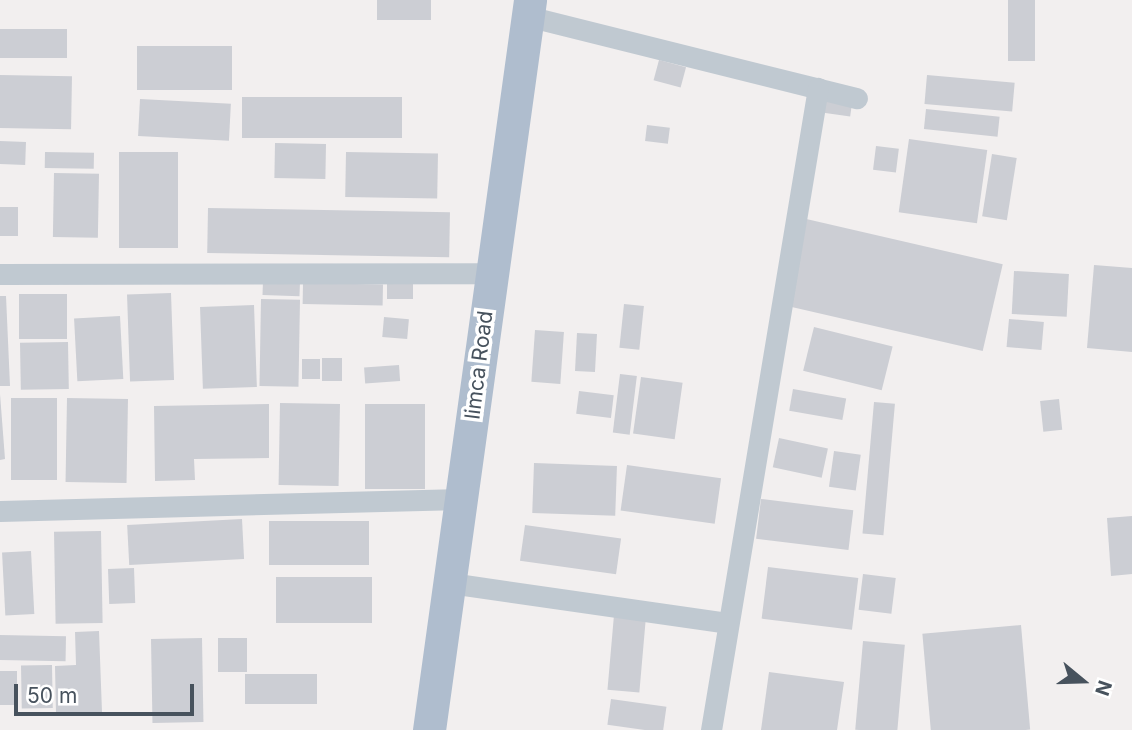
<!DOCTYPE html>
<html>
<head>
<meta charset="utf-8">
<style>
  body { margin:0 }
  #map { position:relative; width:1132px; height:730px; overflow:hidden; background:#f2efef; font-family:Inter,sans-serif }
  div>[style] { position:absolute }
  .building>* { inset:0; background:#ccced4; transform-origin:0 0 }
  .minor>* { height:21px; margin:-10.5px; padding:0 10.5px; transform-origin:10.5px; border-radius:10.5px; background:#c0c9d1 }
  .primary>* { height:33px; margin:-16.5px; padding:0 16.5px; transform-origin:16.5px; border-radius:16.5px; background:#afbdce }
  span { translate:-50% -50%; white-space:nowrap; text-align:center; line-height:1.15; -webkit-text-stroke:7px #fff; paint-order:stroke }
  .street-label { font-size:21px; color:#47525d }
  .north { position:absolute; left:1048px; top:646px; width:70px; height:70px; -webkit-text-stroke:5px #fff; paint-order:stroke; rotate:109deg; font-size:19px; font-weight:700; line-height:28px; text-align:center; color:#47525d }
  .north::after { content:''; display:block; margin:auto; width:24px; height:32px; background:#47525d; clip-path:polygon(50% 0,100% 100%,50% 72%,0 100%) }
  .scale { position:absolute; left:14px; top:684px; width:180px; height:32px; box-sizing:border-box; border:4px solid #47525d; border-top:0; padding-left:9px; font-size:21px; line-height:24px; white-space:nowrap; color:#47525d; -webkit-text-stroke:5px #fff; paint-order:stroke }
</style>
</head>
<body>
<div id="map">
  <div class="building">
    <div style="left:377px;top:0;width:54px;height:20px"></div>
    <div style="left:1008px;top:0;width:27px;height:61px"></div>
    <div style="left:0;top:29px;width:67px;height:29px"></div>
    <div style="left:137px;top:46px;width:95px;height:44px"></div>
    <div style="left:659px;top:60px;width:28px;height:21px;rotate:15deg"></div>
    <div style="left:0;top:75px;width:72px;height:53px;rotate:1deg"></div>
    <div style="left:927px;top:75px;width:88px;height:29px;rotate:5deg"></div>
    <div style="left:819px;top:94px;width:34px;height:18px;rotate:8deg"></div>
    <div style="left:242px;top:97px;width:160px;height:41px"></div>
    <div style="left:140px;top:99px;width:91px;height:37px;rotate:3deg"></div>
    <div style="left:926px;top:109px;width:74px;height:20px;rotate:6deg"></div>
    <div style="left:647px;top:125px;width:23px;height:16px;rotate:7deg"></div>
    <div style="left:909px;top:139px;width:79px;height:74px;rotate:8deg"></div>
    <div style="left:0;top:141px;width:26px;height:23px;rotate:2deg"></div>
    <div style="left:275px;top:143px;width:51px;height:35px;rotate:1deg"></div>
    <div style="left:876px;top:146px;width:23px;height:24px;rotate:7deg"></div>
    <div style="left:45px;top:152px;width:49px;height:16px;rotate:1deg"></div>
    <div style="left:119px;top:152px;width:59px;height:96px"></div>
    <div style="left:346px;top:152px;width:92px;height:45px;rotate:1deg"></div>
    <div style="left:992px;top:154px;width:25px;height:63px;rotate:9deg"></div>
    <div style="left:54px;top:173px;width:45px;height:64px;rotate:1deg"></div>
    <div style="left:0;top:207px;width:18px;height:29px"></div>
    <div style="left:208px;top:208px;width:242px;height:45px;rotate:1deg"></div>
    <div style="left:802px;top:218px;width:206px;height:89px;rotate:13deg"></div>
    <div style="clip-path:polygon(1094px 265px,1132px 268px,1132px 352px,1087px 348px)"></div>
    <div style="left:1014px;top:271px;width:55px;height:43px;rotate:3deg"></div>
    <div style="left:263px;top:281px;width:37px;height:14px;rotate:2deg"></div>
    <div style="left:303px;top:283px;width:80px;height:21px;rotate:1deg"></div>
    <div style="left:387px;top:284px;width:26px;height:15px"></div>
    <div style="left:171px;top:293px;width:87px;height:44px;rotate:88deg"></div>
    <div style="left:67px;top:294px;width:45px;height:48px;rotate:90deg"></div>
    <div style="clip-path:polygon(0 296px,6px 296px,10px 386px,0 386px)"></div>
    <div style="left:261px;top:299px;width:39px;height:87px;rotate:1deg"></div>
    <div style="left:624px;top:304px;width:20px;height:44px;rotate:6deg"></div>
    <div style="left:254px;top:305px;width:82px;height:54px;rotate:88deg"></div>
    <div style="left:120px;top:316px;width:63px;height:46px;rotate:87deg"></div>
    <div style="left:384px;top:317px;width:25px;height:20px;rotate:5deg"></div>
    <div style="left:1009px;top:319px;width:35px;height:28px;rotate:5deg"></div>
    <div style="left:814px;top:327px;width:81px;height:45px;rotate:14deg"></div>
    <div style="left:535px;top:330px;width:29px;height:52px;rotate:4deg"></div>
    <div style="left:577px;top:333px;width:20px;height:38px;rotate:3deg"></div>
    <div style="left:68px;top:342px;width:47px;height:48px;rotate:89deg"></div>
    <div style="left:322px;top:358px;width:20px;height:23px"></div>
    <div style="left:302px;top:359px;width:18px;height:20px"></div>
    <div style="left:399px;top:365px;width:16px;height:35px;rotate:86deg"></div>
    <div style="left:620px;top:374px;width:17px;height:59px;rotate:7deg"></div>
    <div style="left:641px;top:377px;width:42px;height:57px;rotate:8deg"></div>
    <div style="left:793px;top:389px;width:54px;height:22px;rotate:10deg"></div>
    <div style="left:579px;top:391px;width:35px;height:23px;rotate:7deg"></div>
    <div style="clip-path:polygon(0 394px,5px 459px,0 460px)"></div>
    <div style="left:11px;top:398px;width:46px;height:82px"></div>
    <div style="left:67px;top:398px;width:61px;height:84px;rotate:1deg"></div>
    <div style="left:1059px;top:399px;width:31px;height:19px;rotate:84deg"></div>
    <div style="left:874px;top:402px;width:21px;height:132px;rotate:5deg"></div>
    <div style="left:280px;top:403px;width:60px;height:82px;rotate:1deg"></div>
    <div style="clip-path:polygon(269px 404px,269px 458px,194px 459px,195px 480px,155px 481px,154px 406px)"></div>
    <div style="left:365px;top:404px;width:60px;height:85px"></div>
    <div style="left:779px;top:438px;width:50px;height:30px;rotate:12deg"></div>
    <div style="left:834px;top:451px;width:27px;height:36px;rotate:8deg"></div>
    <div style="left:534px;top:463px;width:83px;height:50px;rotate:2deg"></div>
    <div style="left:627px;top:465px;width:95px;height:46px;rotate:8deg"></div>
    <div style="left:761px;top:499px;width:93px;height:40px;rotate:7deg"></div>
    <div style="clip-path:polygon(1132px 516px,1132px 574px,1111px 576px,1107px 518px)"></div>
    <div style="left:242px;top:519px;width:40px;height:115px;rotate:87deg"></div>
    <div style="left:369px;top:521px;width:44px;height:100px;rotate:90deg"></div>
    <div style="left:525px;top:525px;width:97px;height:36px;rotate:8deg"></div>
    <div style="left:101px;top:531px;width:92px;height:47px;rotate:89deg"></div>
    <div style="left:31px;top:551px;width:63px;height:29px;rotate:87deg"></div>
    <div style="left:768px;top:567px;width:91px;height:52px;rotate:7deg"></div>
    <div style="left:134px;top:568px;width:35px;height:26px;rotate:88deg"></div>
    <div style="left:863px;top:574px;width:33px;height:36px;rotate:7deg"></div>
    <div style="left:276px;top:577px;width:96px;height:46px"></div>
    <div style="left:614px;top:615px;width:32px;height:75px;rotate:5deg"></div>
    <div style="left:1021px;top:625px;width:105px;height:99px;rotate:85deg"></div>
    <div style="clip-path:polygon(99px 631px,102px 712px,56px 714px,55px 666px,76px 665px,75px 632px)"></div>
    <div style="left:0;top:635px;width:66px;height:25px;rotate:1deg"></div>
    <div style="left:202px;top:638px;width:84px;height:51px;rotate:89deg"></div>
    <div style="left:218px;top:638px;width:29px;height:34px"></div>
    <div style="left:863px;top:641px;width:42px;height:89px;rotate:5deg"></div>
    <div style="left:52px;top:665px;width:43px;height:31px;rotate:89deg"></div>
    <div style="left:0;top:671px;width:17px;height:34px"></div>
    <div style="clip-path:polygon(769px 672px,844px 682px,837px 730px,761px 730px)"></div>
    <div style="left:317px;top:674px;width:30px;height:72px;rotate:90deg"></div>
    <div style="left:611px;top:699px;width:56px;height:26px;rotate:8deg"></div>
  </div>
  <div class="minor">
    <div style="left:527px;top:16px;width:340px;rotate:14deg"></div>
    <div style="left:0;top:274px;width:491px;rotate:-0.1deg"></div>
    <div style="left:0;top:511px;width:462px;rotate:-1.5deg"></div>
    <div style="left:450px;top:583px;width:280px;rotate:8.2deg"></div>
    <div style="left:711px;top:730px;width:651px;rotate:-80.54deg"></div>
  </div>
  <div class="primary">
    <div style="left:429px;top:730px;width:737px;rotate:-82.12deg"></div>
  </div>
  <div class="street-label">
    <span style="left:479px;top:365px;rotate:-83deg">limca Road</span>
  </div>
  <div class="north">N</div>
  <div class="scale">50 m</div>
</div>
</body>
</html>
